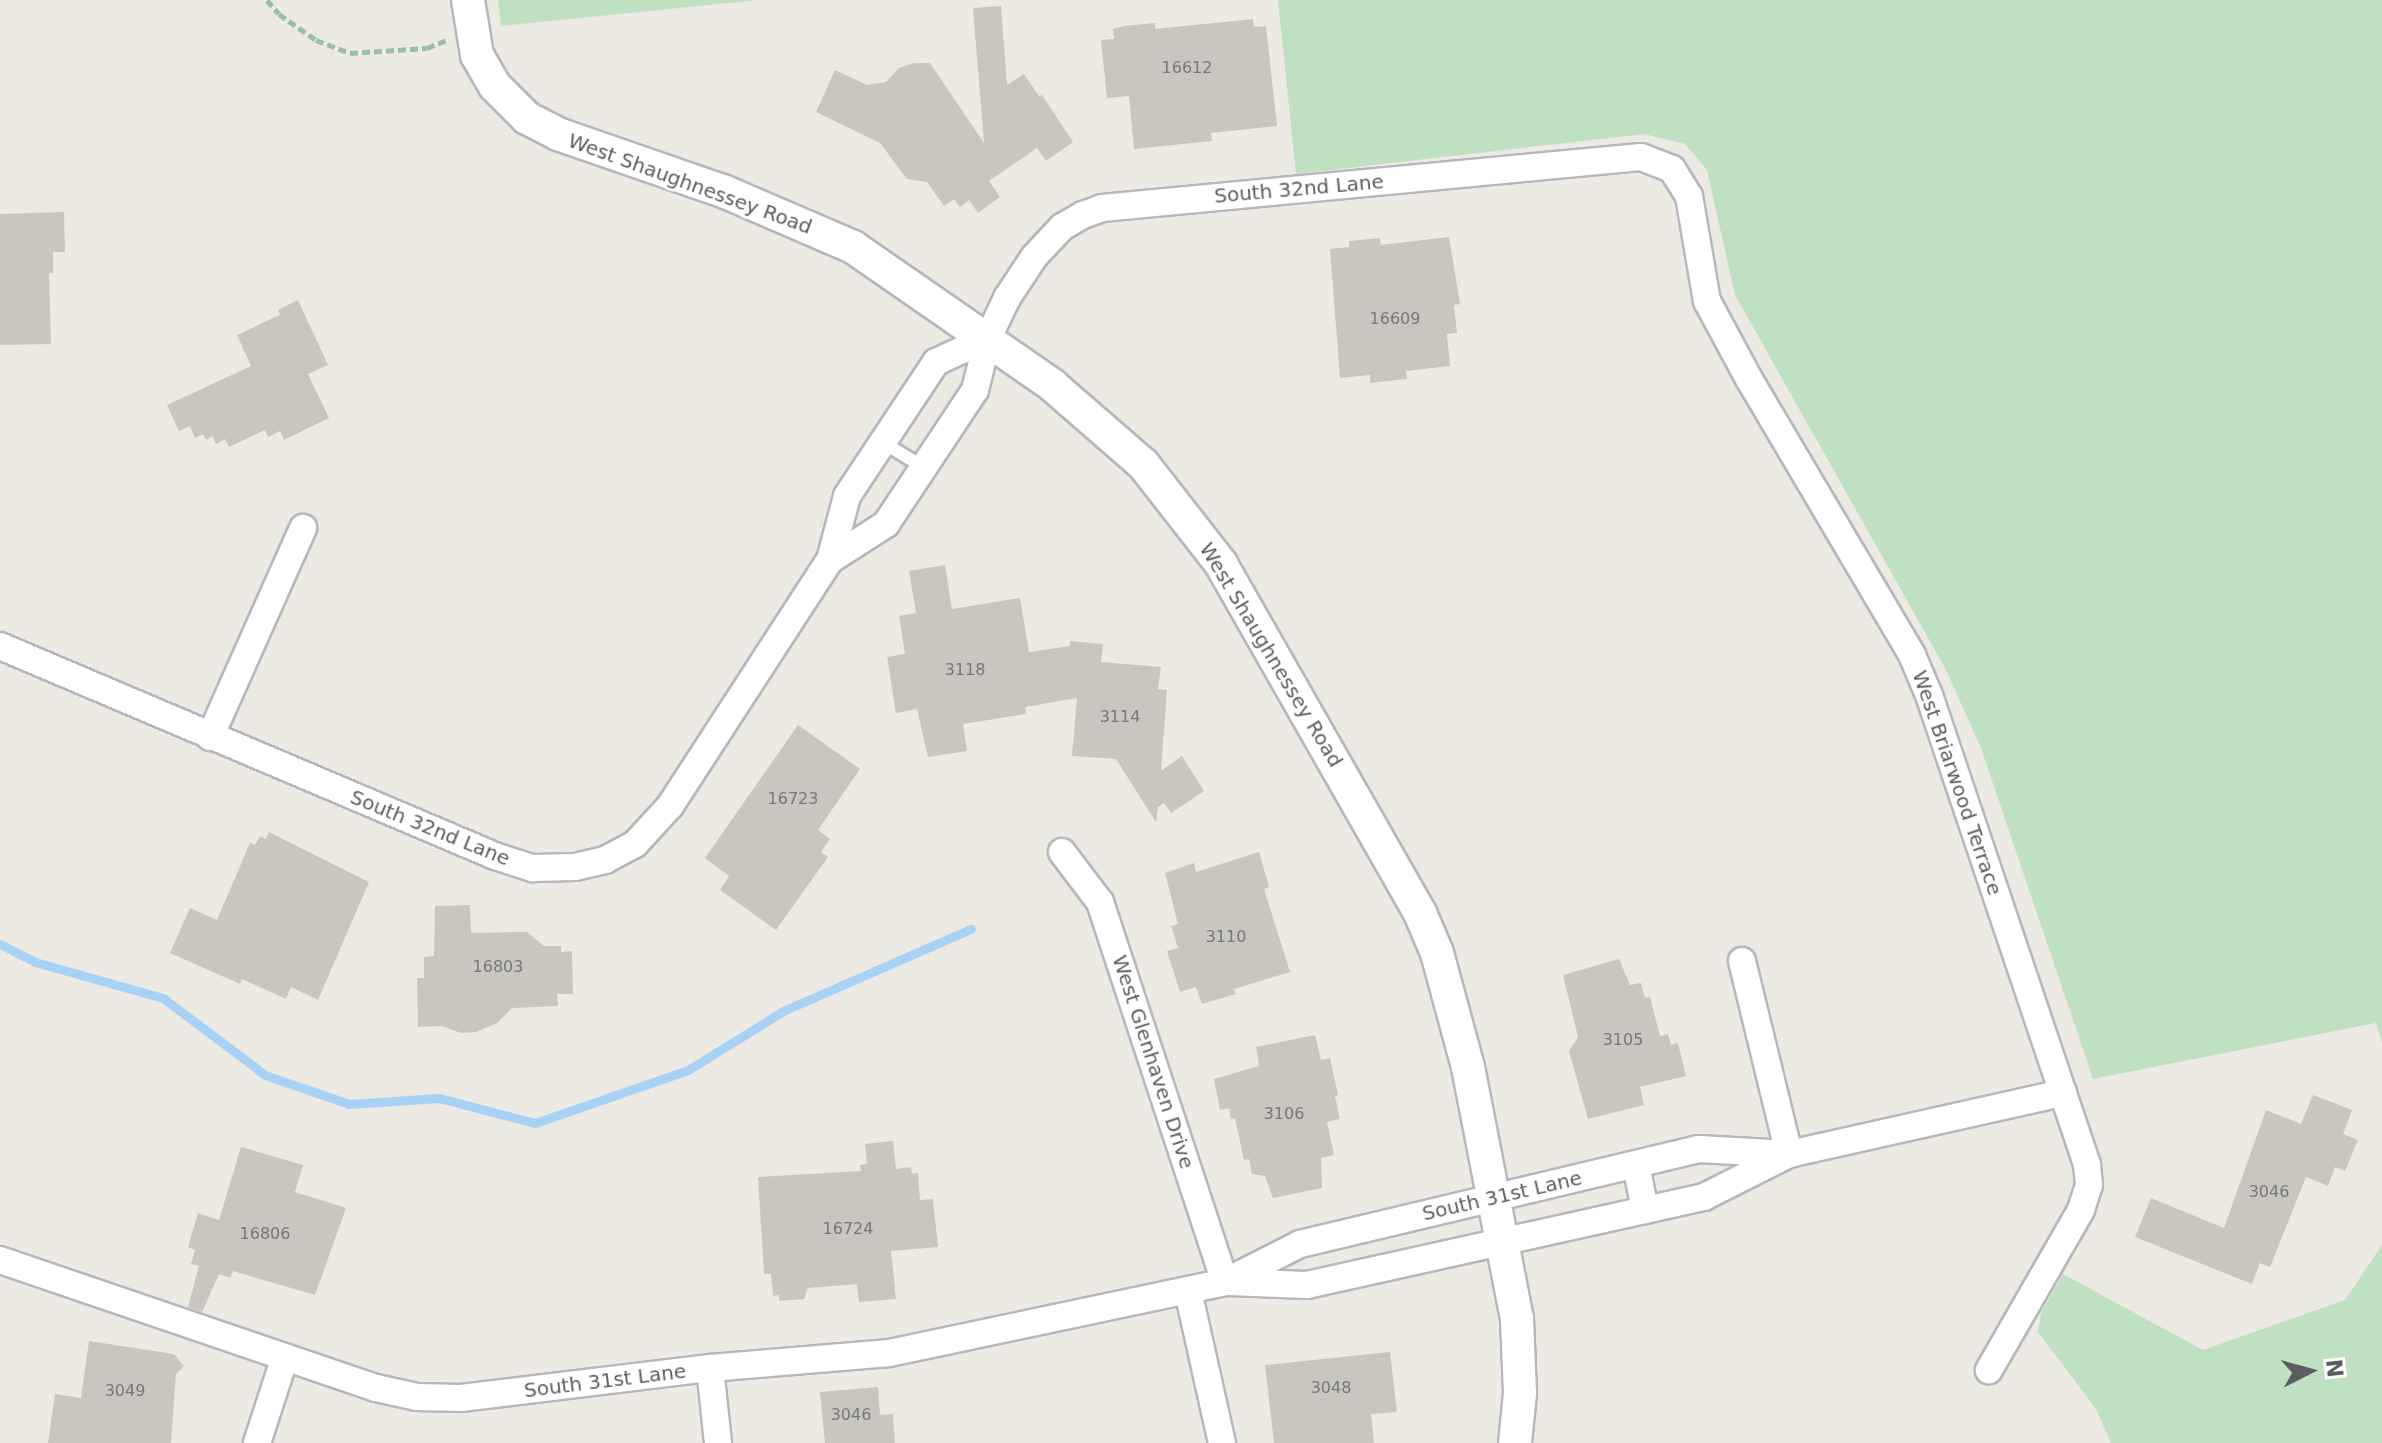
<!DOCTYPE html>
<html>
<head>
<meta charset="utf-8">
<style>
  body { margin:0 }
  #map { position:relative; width:2382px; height:1443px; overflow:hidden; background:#eceae2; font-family:"DejaVu Sans",sans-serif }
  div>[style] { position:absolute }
  .green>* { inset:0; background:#c0e1c1 }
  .stream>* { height:9px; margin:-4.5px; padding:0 4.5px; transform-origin:4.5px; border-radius:4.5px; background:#a7d2f6 }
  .building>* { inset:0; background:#c9c6c0 }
  .path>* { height:5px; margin-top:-2.5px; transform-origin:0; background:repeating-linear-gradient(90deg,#99bfa4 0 8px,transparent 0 12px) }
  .roads { filter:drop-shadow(2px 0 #b4b7bb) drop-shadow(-2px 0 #b4b7bb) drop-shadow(0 2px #b4b7bb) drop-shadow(0 -2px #b4b7bb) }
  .service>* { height:12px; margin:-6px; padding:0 6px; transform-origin:6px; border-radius:6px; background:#fff }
  .minor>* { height:26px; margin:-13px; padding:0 13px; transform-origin:13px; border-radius:13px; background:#fff }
  .tertiary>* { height:32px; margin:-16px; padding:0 16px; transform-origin:16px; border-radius:16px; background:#fff }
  span { translate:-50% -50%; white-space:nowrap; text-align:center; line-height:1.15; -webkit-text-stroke:6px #fff; paint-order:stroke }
  .number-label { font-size:16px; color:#767779 }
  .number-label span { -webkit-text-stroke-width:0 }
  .street-label { font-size:20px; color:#5a5d61 }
  .north { position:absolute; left:2270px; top:1331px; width:80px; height:80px; -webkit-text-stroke:6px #fff; paint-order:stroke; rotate:84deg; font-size:22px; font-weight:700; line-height:32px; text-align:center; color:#5a5d61 }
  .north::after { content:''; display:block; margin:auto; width:28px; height:36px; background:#5a5d61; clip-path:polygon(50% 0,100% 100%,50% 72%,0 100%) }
</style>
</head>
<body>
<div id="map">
  <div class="green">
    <div style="clip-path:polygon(498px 0,758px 0,501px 26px)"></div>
    <div style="clip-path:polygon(1278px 0,2382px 0,2382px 1043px,2376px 1023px,2093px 1079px,1981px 748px,1945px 668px,1735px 295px,1707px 170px,1685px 144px,1644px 134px,1296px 174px)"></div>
    <div style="clip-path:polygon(2382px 1245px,2382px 1443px,2111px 1443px,2096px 1409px,2038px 1332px,2041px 1313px,2063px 1274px,2203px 1350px,2345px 1300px)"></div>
  </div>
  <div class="stream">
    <div style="left:0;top:944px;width:39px;rotate:27deg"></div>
    <div style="left:35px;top:962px;width:133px;rotate:15.7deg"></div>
    <div style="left:163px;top:998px;width:128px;rotate:37deg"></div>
    <div style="left:265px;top:1075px;width:89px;rotate:19deg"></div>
    <div style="left:349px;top:1104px;width:90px;rotate:-3.8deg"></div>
    <div style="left:439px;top:1098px;width:99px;rotate:14.6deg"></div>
    <div style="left:535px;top:1123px;width:162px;rotate:-19.1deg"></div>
    <div style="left:688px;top:1070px;width:112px;rotate:-31.8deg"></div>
    <div style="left:783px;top:1011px;width:205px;rotate:-23.6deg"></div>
  </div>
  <div class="building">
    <div style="clip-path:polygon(1001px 6px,1007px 85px,1024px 74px,1039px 96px,1042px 95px,1073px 142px,1046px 161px,1037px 148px,989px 181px,1000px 197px,978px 213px,969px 200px,960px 207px,954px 199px,944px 206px,927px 182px,907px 179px,880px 143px,816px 112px,835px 70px,867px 85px,886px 82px,899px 68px,914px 63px,930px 63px,984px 143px,973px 8px)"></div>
    <div style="clip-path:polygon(1253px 19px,1254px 27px,1266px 26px,1277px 126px,1211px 133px,1212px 141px,1134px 149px,1129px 96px,1107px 98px,1101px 40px,1114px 39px,1113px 29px,1124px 26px,1155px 23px,1155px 29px)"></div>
    <div style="clip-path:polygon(64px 212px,65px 252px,53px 252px,53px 273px,49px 273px,51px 344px,0 345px,0 214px)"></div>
    <div style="clip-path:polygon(1449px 237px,1460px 304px,1454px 305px,1457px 333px,1447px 334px,1450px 366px,1406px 371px,1407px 379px,1370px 383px,1370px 375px,1340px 378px,1330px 249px,1349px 247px,1349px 241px,1380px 238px,1381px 245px)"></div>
    <div style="clip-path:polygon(298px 300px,328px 365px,308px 374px,329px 418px,284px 440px,280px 431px,268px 437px,265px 430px,229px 447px,225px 439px,216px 444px,212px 436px,206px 440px,203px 434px,195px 438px,190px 426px,179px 431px,167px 405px,251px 366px,237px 335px,280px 315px,278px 310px)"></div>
    <div style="clip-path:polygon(945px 565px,952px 609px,1020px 598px,1029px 652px,1070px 646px,1070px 641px,1103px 644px,1101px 662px,1161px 667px,1158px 689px,1167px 690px,1161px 771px,1182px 756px,1204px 791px,1171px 813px,1164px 803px,1158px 807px,1156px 822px,1116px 759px,1072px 756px,1077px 698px,1025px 707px,1026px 714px,963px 724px,967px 751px,928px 757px,917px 709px,896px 713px,887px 657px,905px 654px,899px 616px,916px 613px,909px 571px)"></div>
    <div style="clip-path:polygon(798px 725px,860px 769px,818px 830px,830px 839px,821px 852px,828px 857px,776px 930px,720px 890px,729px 876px,705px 858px)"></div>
    <div style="clip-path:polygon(269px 832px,369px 882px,318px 1000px,291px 987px,286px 999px,242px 979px,240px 984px,170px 953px,190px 908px,217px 920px,250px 843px,255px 845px,260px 836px,266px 839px)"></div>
    <div style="clip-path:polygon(1259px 852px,1269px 887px,1264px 889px,1290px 972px,1234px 989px,1236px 994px,1202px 1004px,1196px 987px,1180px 992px,1167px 951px,1178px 948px,1171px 926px,1178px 924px,1165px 873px,1194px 863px,1196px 872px)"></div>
    <div style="clip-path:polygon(470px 905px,471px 933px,527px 932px,544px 946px,561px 946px,561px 952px,572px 951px,573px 994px,557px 994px,558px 1006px,512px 1008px,497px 1023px,476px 1032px,461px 1033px,442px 1026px,418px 1027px,417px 978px,424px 978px,424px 957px,434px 956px,435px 906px)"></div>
    <div style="clip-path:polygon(1619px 959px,1630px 985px,1641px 983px,1645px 998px,1650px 997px,1660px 1036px,1668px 1034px,1671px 1045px,1678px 1043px,1686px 1076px,1640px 1087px,1644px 1105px,1588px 1119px,1569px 1051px,1578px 1037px,1563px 975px)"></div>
    <div style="clip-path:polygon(1315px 1035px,1321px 1060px,1330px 1058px,1338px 1095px,1335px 1096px,1340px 1119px,1327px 1122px,1334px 1155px,1321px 1158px,1322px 1188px,1273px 1198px,1265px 1176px,1252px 1174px,1249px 1159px,1244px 1160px,1235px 1118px,1231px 1119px,1229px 1108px,1220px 1110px,1214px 1079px,1259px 1066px,1256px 1047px)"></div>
    <div style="clip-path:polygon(2313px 1095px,2352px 1110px,2343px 1134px,2358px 1140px,2345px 1171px,2335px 1167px,2328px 1186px,2306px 1177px,2270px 1267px,2260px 1263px,2252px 1284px,2135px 1237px,2151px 1198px,2224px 1228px,2266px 1110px,2301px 1124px)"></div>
    <div style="clip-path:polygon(893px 1141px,896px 1169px,911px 1167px,912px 1174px,918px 1173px,920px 1200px,933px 1199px,938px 1247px,891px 1251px,896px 1299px,859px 1302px,857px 1284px,808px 1288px,804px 1299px,779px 1301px,779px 1295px,773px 1296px,771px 1274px,764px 1274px,758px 1177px,861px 1171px,860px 1165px,867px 1164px,865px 1144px)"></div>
    <div style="clip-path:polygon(241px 1147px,303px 1165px,295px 1192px,346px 1208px,315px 1295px,233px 1271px,230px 1278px,219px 1274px,202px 1312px,188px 1307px,199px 1266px,191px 1264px,195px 1250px,188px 1247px,198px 1213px,219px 1220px)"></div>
    <div style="clip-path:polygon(89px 1341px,174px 1354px,184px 1366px,176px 1374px,171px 1443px,48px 1443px,55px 1394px,81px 1398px)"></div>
    <div style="clip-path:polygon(1390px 1352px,1397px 1412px,1371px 1414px,1374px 1443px,1274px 1443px,1265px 1365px)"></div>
    <div style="clip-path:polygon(878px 1387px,880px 1415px,893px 1414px,895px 1443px,825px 1443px,820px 1392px)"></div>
  </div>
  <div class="path">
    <div style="left:267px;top:0;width:18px;rotate:49deg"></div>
    <div style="left:279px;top:14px;width:45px;rotate:35.1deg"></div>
    <div style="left:316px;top:40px;width:36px;rotate:21deg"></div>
    <div style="left:350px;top:53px;width:77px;rotate:-3.7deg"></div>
    <div style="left:427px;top:48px;width:22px;rotate:-22deg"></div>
  </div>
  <div class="roads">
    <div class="service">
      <div style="left:882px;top:442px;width:50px;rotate:31.2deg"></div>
    </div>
    <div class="minor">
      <div style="left:830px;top:560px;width:67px;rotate:-32.7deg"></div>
      <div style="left:886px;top:524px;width:161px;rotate:-56.4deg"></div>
      <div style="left:975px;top:390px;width:54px;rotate:-76deg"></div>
      <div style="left:988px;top:338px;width:44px;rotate:-64.6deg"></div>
      <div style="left:1007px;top:298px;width:49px;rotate:-56.6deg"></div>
      <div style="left:1034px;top:257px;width:41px;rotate:-47deg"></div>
      <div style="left:1062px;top:227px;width:24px;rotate:-30deg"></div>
      <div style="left:1083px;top:215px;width:20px;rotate:-20deg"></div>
      <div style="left:1102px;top:208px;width:541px;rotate:-5.41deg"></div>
      <div style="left:1641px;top:157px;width:33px;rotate:21deg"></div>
      <div style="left:1672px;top:169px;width:32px;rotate:58deg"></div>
      <div style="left:1689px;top:196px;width:107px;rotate:80.3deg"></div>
      <div style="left:1707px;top:301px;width:89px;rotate:61.7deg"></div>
      <div style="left:1749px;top:379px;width:321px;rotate:59.4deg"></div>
      <div style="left:1912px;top:655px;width:43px;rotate:67deg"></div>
      <div style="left:1929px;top:695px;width:496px;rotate:71.4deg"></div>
      <div style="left:2087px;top:1165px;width:20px;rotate:84deg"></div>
      <div style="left:2089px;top:1185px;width:26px;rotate:108deg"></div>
      <div style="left:2081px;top:1210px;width:185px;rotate:119.9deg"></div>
      <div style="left:0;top:646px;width:538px;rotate:22.99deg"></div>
      <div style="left:495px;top:856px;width:40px;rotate:18deg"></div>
      <div style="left:533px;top:868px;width:42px;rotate:-1.4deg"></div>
      <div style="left:575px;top:867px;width:31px;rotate:-13deg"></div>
      <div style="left:605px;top:860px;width:34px;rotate:-28deg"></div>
      <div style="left:635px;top:844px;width:52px;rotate:-47.4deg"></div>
      <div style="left:670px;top:806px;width:293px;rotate:-57deg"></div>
      <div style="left:830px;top:560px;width:66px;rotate:-75.1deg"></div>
      <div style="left:847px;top:496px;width:161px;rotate:-56.4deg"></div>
      <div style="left:936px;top:362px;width:57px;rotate:-24.8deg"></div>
      <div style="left:210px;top:737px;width:229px;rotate:-66deg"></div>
      <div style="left:1062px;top:852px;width:63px;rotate:52.8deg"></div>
      <div style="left:1100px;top:902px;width:400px;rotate:71.8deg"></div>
      <div style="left:1742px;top:961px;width:199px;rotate:76.3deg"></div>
      <div style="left:1636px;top:1165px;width:46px;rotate:78.7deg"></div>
      <div style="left:0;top:1260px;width:397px;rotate:18.8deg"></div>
      <div style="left:376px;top:1388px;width:42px;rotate:12.4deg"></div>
      <div style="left:417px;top:1397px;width:44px;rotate:1.3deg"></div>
      <div style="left:461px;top:1398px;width:251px;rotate:-6.9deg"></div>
      <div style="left:710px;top:1368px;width:180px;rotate:-4.8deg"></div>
      <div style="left:889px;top:1353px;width:343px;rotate:-11.9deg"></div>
      <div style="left:1225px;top:1282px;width:84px;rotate:-26.9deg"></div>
      <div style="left:1300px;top:1244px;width:410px;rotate:-13.4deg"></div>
      <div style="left:1699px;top:1149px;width:90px;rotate:3.2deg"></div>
      <div style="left:1228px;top:1282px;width:79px;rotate:2.2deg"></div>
      <div style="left:1307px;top:1285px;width:407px;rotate:-12.5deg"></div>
      <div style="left:1704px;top:1197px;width:95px;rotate:-26.8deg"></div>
      <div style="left:1789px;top:1154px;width:281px;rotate:-12.6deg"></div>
      <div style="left:1188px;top:1291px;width:156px;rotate:77.4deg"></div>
      <div style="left:710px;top:1368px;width:75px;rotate:83.9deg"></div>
      <div style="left:257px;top:1443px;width:90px;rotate:-72deg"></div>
    </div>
    <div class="tertiary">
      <div style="left:468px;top:0;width:56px;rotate:80.7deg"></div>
      <div style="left:477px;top:55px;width:36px;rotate:60deg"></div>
      <div style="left:495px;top:86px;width:45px;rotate:45deg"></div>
      <div style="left:527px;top:118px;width:35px;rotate:27deg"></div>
      <div style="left:558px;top:134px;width:175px;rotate:19.1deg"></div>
      <div style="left:723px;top:191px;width:142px;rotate:23.3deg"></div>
      <div style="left:853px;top:247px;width:242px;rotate:34.7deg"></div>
      <div style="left:1052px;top:385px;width:121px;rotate:41deg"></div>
      <div style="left:1143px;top:464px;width:127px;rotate:52deg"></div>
      <div style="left:1221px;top:564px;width:402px;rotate:60.3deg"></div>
      <div style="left:1420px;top:913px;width:43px;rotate:67deg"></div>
      <div style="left:1437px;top:953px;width:118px;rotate:74.8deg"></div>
      <div style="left:1468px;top:1067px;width:256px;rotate:79deg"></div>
      <div style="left:1517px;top:1318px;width:75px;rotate:87.7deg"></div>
      <div style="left:1520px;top:1393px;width:50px;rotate:95.7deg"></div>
    </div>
  </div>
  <div class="number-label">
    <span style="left:1187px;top:68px">16612</span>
    <span style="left:1395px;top:319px">16609</span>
    <span style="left:965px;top:670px">3118</span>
    <span style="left:1120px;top:717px">3114</span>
    <span style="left:793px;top:799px">16723</span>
    <span style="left:1226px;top:937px">3110</span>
    <span style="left:498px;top:967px">16803</span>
    <span style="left:1623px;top:1040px">3105</span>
    <span style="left:1284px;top:1114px">3106</span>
    <span style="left:2269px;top:1192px">3046</span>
    <span style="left:848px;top:1229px">16724</span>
    <span style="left:265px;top:1234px">16806</span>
    <span style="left:1331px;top:1388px">3048</span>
    <span style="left:125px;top:1391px">3049</span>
    <span style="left:851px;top:1415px">3046</span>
  </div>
  <div class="street-label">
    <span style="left:690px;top:184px;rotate:20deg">West Shaughnessey Road</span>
    <span style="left:1299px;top:189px;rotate:-5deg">South 32nd Lane</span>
    <span style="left:1271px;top:655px;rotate:59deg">West Shaughnessey Road</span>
    <span style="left:1957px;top:783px;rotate:71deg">West Briarwood Terrace</span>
    <span style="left:430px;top:828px;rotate:22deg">South 32nd Lane</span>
    <span style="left:1153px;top:1062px;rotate:72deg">West Glenhaven Drive</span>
    <span style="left:1502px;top:1196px;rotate:-13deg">South 31st Lane</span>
    <span style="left:605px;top:1381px;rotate:-7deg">South 31st Lane</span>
  </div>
  <div class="north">N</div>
</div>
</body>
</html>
